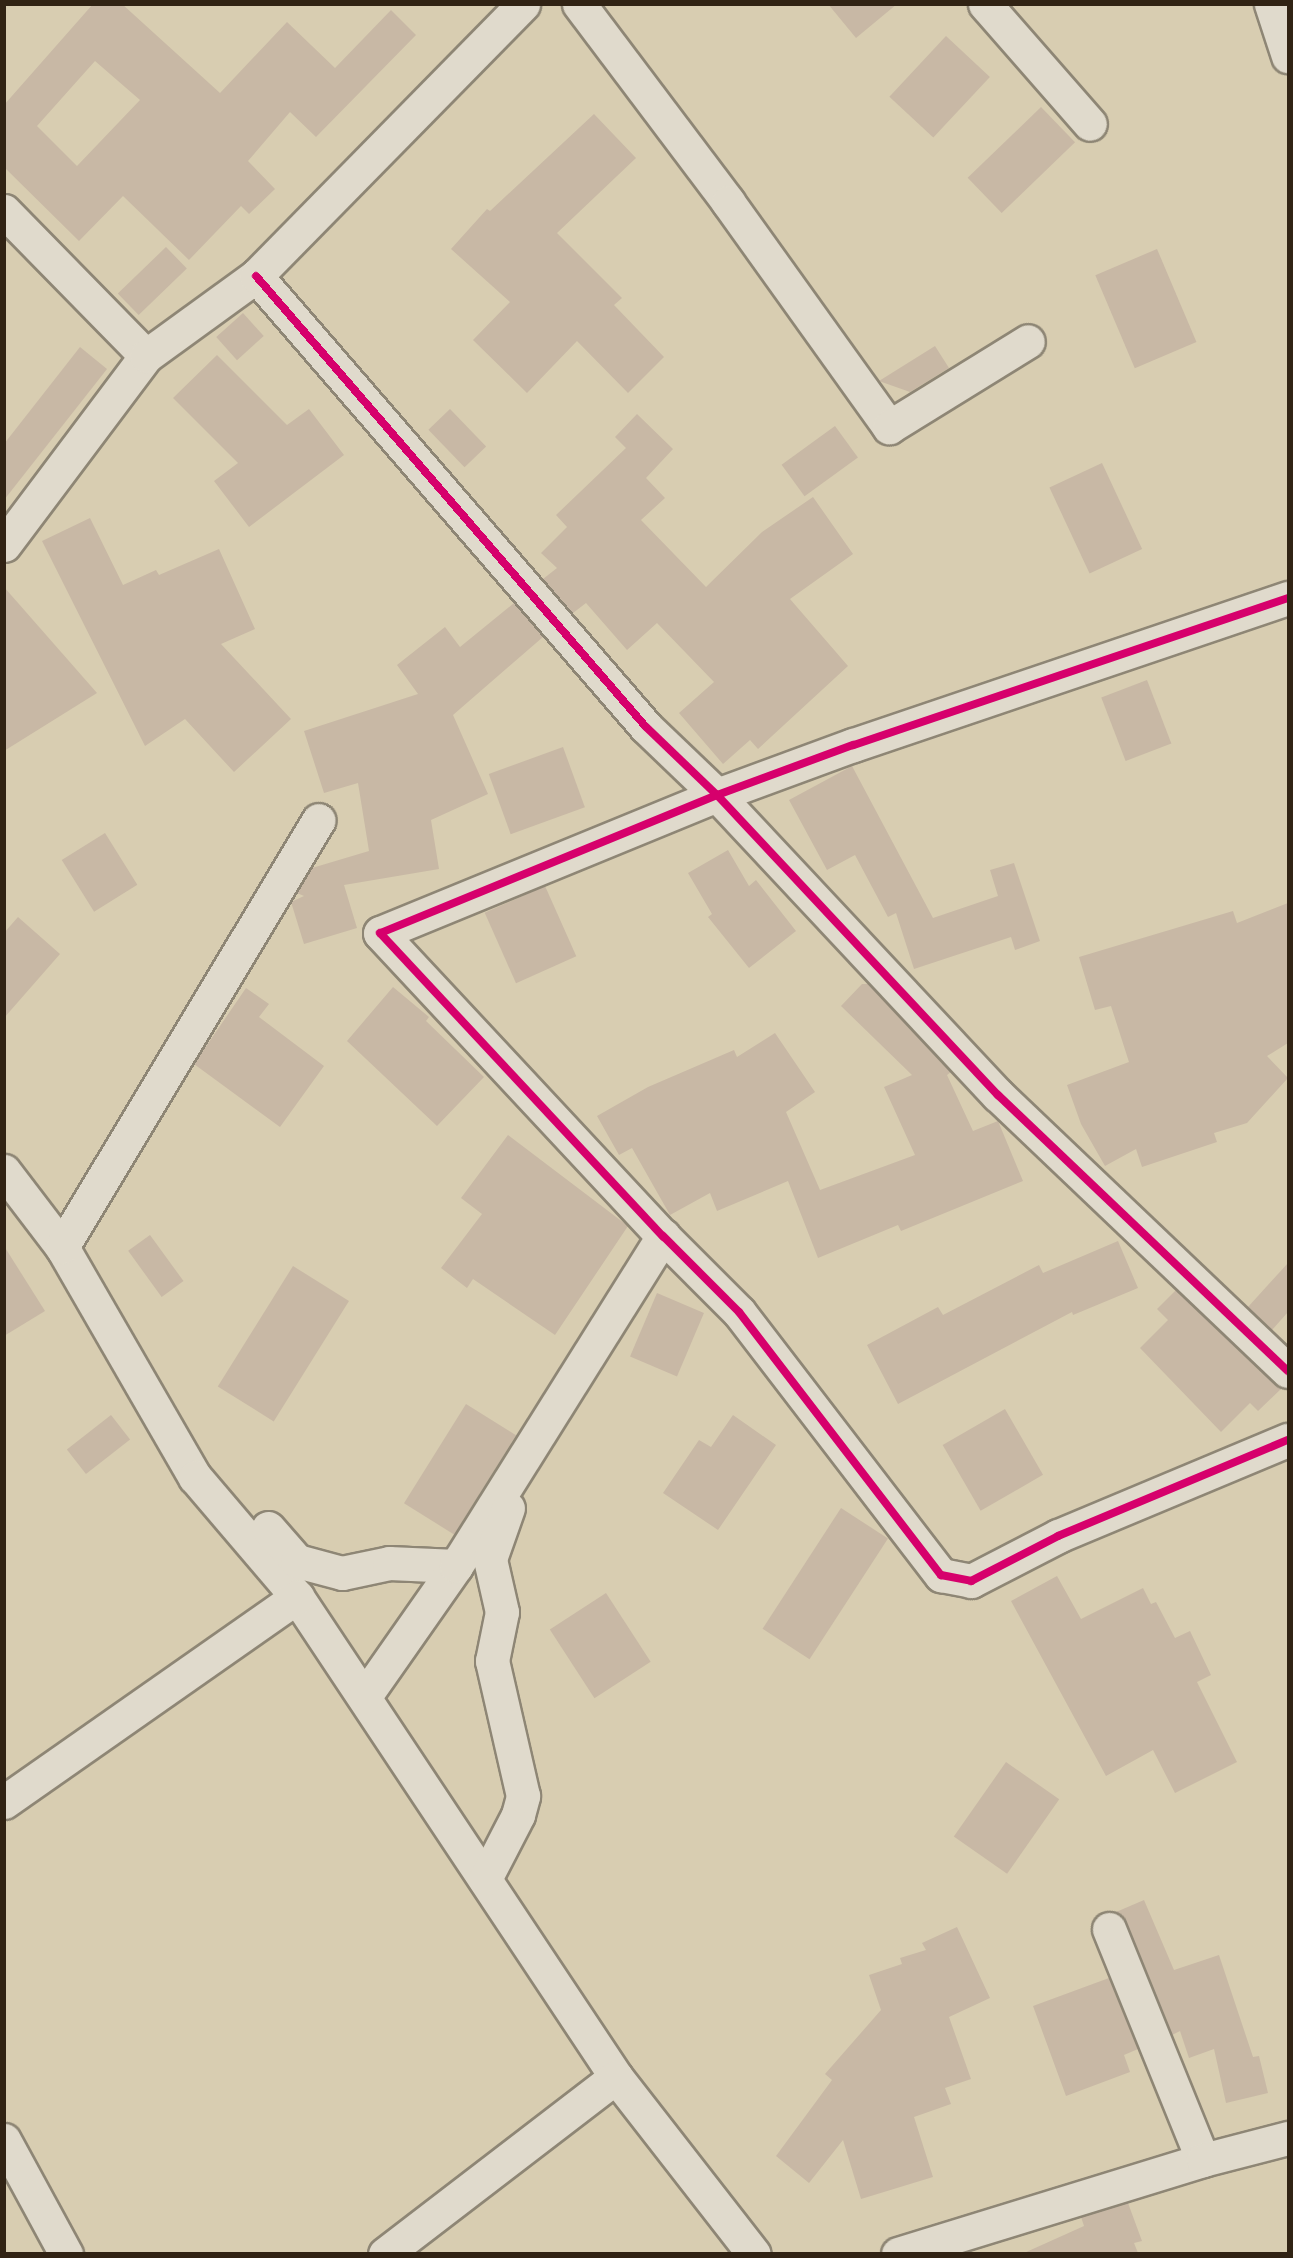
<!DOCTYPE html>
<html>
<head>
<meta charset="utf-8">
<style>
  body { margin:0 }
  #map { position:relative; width:1293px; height:2258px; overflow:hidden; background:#d8cdb1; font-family:"IM FELL Double Pica",serif }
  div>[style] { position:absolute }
  .building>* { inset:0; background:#c8b8a5; transform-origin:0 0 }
  .roads { filter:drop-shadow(2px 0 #8e8675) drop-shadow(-2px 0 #8e8675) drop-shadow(0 2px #8e8675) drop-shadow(0 -2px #8e8675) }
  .minor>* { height:33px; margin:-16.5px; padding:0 16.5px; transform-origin:16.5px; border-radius:16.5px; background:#e0dacc }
  .cycleway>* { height:8px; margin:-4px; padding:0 4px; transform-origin:4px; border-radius:4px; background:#d6006c }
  span { translate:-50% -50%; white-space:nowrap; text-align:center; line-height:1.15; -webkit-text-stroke:5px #f0e3c2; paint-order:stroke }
  .frame { position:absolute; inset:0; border:6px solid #312314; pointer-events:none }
</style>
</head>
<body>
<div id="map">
  <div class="building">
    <div style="clip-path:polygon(evenodd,93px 4px,122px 4px,220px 93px,287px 22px,335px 68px,391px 10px,416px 35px,316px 137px,290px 112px,248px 161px,275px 189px,249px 214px,241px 206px,189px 260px,123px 196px,79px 241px,4px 167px,4px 105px,93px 4px,95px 61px,140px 100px,77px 166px,37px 126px,95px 61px)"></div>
    <div style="clip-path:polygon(828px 4px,897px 4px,856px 38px)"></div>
    <div style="left:946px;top:36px;width:60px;height:83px;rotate:43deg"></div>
    <div style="left:1041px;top:107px;width:49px;height:102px;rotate:46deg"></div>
    <div style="clip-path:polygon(594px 114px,636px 158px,557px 233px,622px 298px,614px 305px,664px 357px,628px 393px,577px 341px,527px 393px,473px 340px,510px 302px,451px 249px,487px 209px,490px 211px)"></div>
    <div style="left:166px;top:247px;width:30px;height:67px;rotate:46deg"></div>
    <div style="left:1157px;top:249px;width:101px;height:67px;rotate:67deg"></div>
    <div style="left:243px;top:313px;width:31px;height:36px;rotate:48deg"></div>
    <div style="clip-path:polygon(935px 346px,949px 368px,910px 392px,879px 381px)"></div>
    <div style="clip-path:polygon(80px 347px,107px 369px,4px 500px,4px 444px)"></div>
    <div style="clip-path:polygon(217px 355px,287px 425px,309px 409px,344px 455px,249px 527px,214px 481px,238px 463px,173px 398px)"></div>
    <div style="left:450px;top:409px;width:52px;height:30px;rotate:46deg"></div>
    <div style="clip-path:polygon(637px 414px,673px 449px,646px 478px,665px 498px,641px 520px,706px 587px,762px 532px,813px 497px,853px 554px,790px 599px,848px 666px,758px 749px,750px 740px,723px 764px,679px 713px,714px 682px,657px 623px,627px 650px,586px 603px,573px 613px,543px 579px,557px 568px,541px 553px,567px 527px,556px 515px,626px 448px,615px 437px)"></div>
    <div style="left:835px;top:426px;width:39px;height:66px;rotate:54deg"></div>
    <div style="left:1102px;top:463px;width:95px;height:58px;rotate:65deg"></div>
    <div style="clip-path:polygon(90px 518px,123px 585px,156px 570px,159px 575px,219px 549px,255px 629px,221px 644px,291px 719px,234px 772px,185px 719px,145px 746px,42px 541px)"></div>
    <div style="clip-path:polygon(4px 587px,97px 693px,4px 751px)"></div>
    <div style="clip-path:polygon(514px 603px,543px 637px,453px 715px,488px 794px,431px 820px,439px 869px,344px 885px,357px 928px,304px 944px,291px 902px,304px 896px,297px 893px,312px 868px,369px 851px,358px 783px,324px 793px,304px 731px,418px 694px,397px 665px,445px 627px,460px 647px)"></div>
    <div style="left:1147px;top:680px;width:68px;height:49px;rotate:69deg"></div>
    <div style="left:563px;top:747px;width:64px;height:79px;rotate:70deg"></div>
    <div style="clip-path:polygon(852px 766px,933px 918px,998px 896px,990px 870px,1014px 863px,1040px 941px,1015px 950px,1011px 937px,914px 969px,896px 913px,888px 917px,855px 855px,827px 870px,789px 800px)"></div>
    <div style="left:105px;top:833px;width:61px;height:51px;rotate:58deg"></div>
    <div style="clip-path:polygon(728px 850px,749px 886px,756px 880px,796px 931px,749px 968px,708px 917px,712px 914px,688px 873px)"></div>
    <div style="left:545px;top:886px;width:77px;height:66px;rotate:66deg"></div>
    <div style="clip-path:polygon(1288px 903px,1288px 1043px,1267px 1056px,1288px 1078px,1247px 1123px,1214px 1133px,1217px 1142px,1142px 1167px,1136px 1149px,1105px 1166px,1081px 1124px,1067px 1085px,1129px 1062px,1111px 1006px,1095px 1010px,1079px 957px,1233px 911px,1237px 923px)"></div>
    <div style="clip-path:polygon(18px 917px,60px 954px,4px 1018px,4px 933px)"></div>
    <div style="clip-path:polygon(862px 984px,868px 984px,951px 1072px,947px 1075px,973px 1131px,998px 1121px,1023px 1181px,901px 1231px,898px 1225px,818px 1258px,788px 1181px,717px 1211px,710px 1193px,670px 1215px,632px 1148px,619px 1155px,597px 1116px,648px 1087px,734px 1050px,737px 1057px,775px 1033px,815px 1092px,786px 1112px,820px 1190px,915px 1155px,884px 1087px,912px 1075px,841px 1006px)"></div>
    <div style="clip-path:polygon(393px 987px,429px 1017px,426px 1021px,484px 1077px,437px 1126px,347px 1041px)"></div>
    <div style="clip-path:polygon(246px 988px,269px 1004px,259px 1017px,324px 1066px,280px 1127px,194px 1064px)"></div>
    <div style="clip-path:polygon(508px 1135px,628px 1226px,555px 1335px,473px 1279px,467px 1288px,441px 1268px,482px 1214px,461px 1198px)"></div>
    <div style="left:150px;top:1235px;width:57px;height:27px;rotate:54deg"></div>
    <div style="clip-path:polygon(1118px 1241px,1138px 1288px,1073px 1315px,1072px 1312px,898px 1404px,867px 1345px,938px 1307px,943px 1315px,1039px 1265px,1043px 1273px)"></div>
    <div style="clip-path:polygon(4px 1246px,45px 1311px,4px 1336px)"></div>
    <div style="clip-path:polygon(1288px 1263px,1288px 1312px,1272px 1330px,1248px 1307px)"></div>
    <div style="left:293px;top:1266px;width:66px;height:142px;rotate:32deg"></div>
    <div style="clip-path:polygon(1176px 1290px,1282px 1388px,1258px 1411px,1250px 1403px,1221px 1432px,1140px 1348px,1168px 1320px,1157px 1309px)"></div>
    <div style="left:657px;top:1293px;width:51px;height:69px;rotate:23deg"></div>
    <div style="left:466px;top:1404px;width:59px;height:117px;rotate:32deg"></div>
    <div style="left:1005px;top:1409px;width:76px;height:72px;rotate:60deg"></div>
    <div style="left:111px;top:1415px;width:31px;height:56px;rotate:52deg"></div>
    <div style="clip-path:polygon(733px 1415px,776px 1445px,718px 1530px,663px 1493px,699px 1440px,711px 1447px)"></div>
    <div style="left:841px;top:1508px;width:56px;height:144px;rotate:33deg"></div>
    <div style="clip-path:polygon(1057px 1576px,1081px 1619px,1143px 1588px,1151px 1604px,1156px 1602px,1175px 1638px,1190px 1631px,1211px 1675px,1197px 1682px,1237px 1762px,1175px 1793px,1153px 1750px,1106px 1776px,1011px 1601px)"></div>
    <div style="left:606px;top:1593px;width:82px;height:67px;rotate:57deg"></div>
    <div style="left:1006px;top:1762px;width:65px;height:91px;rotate:35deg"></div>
    <div style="clip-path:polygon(1144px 1900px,1174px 1970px,1219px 1955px,1253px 2057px,1259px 2056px,1268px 2093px,1226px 2103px,1214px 2049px,1189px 2058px,1180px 2031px,1172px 2035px,1126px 1922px,1116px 1912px)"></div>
    <div style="clip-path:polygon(957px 1927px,990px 1998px,949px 2017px,971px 2079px,945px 2088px,951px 2104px,914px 2117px,933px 2177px,861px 2199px,843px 2140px,809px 2183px,776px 2156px,832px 2080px,825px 2074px,881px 2010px,869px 1975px,902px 1964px,900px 1958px,926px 1950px,922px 1943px)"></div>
    <div style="clip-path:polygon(1109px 1978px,1138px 2049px,1124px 2055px,1130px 2072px,1066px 2096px,1033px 2006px)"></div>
    <div style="clip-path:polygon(1128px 2203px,1142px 2241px,1134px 2243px,1138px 2253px,1024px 2253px,1084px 2226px,1081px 2217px)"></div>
  </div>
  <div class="roads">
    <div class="minor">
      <div style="left:579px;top:4px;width:248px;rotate:53deg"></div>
      <div style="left:728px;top:202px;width:277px;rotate:54.4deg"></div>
      <div style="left:889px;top:427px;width:163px;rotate:-31.7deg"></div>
      <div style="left:985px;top:4px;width:159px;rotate:48.8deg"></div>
      <div style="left:1271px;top:4px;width:55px;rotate:71.9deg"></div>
      <div style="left:4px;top:211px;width:203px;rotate:45.6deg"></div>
      <div style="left:256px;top:276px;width:596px;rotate:49.15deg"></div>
      <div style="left:646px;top:727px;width:98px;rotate:43.8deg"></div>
      <div style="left:717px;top:795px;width:411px;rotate:46.9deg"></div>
      <div style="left:998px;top:1095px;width:400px;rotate:43.6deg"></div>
      <div style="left:4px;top:545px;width:236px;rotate:-53.1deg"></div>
      <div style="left:146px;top:356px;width:136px;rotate:-36deg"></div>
      <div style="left:256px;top:276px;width:381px;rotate:-45.5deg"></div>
      <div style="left:1288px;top:598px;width:459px;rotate:161.3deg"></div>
      <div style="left:853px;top:745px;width:145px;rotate:159.8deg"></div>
      <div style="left:717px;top:795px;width:364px;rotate:157.7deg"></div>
      <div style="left:380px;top:933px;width:415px;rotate:47deg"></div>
      <div style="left:663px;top:1236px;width:107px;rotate:45deg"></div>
      <div style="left:739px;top:1312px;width:332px;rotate:52.5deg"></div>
      <div style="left:941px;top:1575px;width:31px;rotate:11deg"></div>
      <div style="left:971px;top:1581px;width:98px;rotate:-27.3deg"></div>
      <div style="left:1058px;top:1536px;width:249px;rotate:-22.7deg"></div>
      <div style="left:4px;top:1171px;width:96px;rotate:52.7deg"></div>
      <div style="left:62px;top:1247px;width:266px;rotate:60deg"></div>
      <div style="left:195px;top:1477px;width:157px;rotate:49.6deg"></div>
      <div style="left:297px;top:1597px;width:576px;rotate:56.39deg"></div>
      <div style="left:616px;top:2077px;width:224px;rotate:52.1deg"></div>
      <div style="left:62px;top:1247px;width:498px;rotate:-59deg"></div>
      <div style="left:268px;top:1528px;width:44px;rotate:48.7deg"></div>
      <div style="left:297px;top:1561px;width:47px;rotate:14.9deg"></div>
      <div style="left:342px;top:1573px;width:48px;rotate:-12deg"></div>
      <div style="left:389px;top:1563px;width:67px;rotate:2.6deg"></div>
      <div style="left:365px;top:1696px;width:159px;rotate:-55deg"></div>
      <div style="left:456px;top:1566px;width:390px;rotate:-57.9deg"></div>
      <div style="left:4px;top:1802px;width:358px;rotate:-35deg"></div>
      <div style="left:485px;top:1879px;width:72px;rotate:-62.7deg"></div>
      <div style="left:518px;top:1815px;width:20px;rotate:-75deg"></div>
      <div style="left:523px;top:1796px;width:139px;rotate:-102.9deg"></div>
      <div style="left:492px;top:1661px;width:50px;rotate:-78.5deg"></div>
      <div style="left:502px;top:1612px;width:54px;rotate:-102.8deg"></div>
      <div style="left:490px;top:1559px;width:54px;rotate:-70.6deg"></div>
      <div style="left:1109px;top:1929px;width:249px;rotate:67.9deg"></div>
      <div style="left:4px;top:2140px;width:130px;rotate:61.5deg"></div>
      <div style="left:385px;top:2254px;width:291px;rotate:-37.5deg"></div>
      <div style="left:898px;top:2254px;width:319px;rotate:-17.1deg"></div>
      <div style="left:1203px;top:2160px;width:88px;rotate:-14.5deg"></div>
    </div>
  </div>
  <div class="cycleway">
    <div style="left:256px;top:276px;width:596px;rotate:49.15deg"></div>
    <div style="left:646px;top:727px;width:98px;rotate:43.8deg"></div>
    <div style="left:717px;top:795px;width:411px;rotate:46.9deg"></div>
    <div style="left:998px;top:1095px;width:400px;rotate:43.6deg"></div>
    <div style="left:1288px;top:598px;width:459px;rotate:161.3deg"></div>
    <div style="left:853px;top:745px;width:145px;rotate:159.8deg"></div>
    <div style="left:717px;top:795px;width:364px;rotate:157.7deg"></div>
    <div style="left:380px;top:933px;width:415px;rotate:47deg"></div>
    <div style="left:663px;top:1236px;width:107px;rotate:45deg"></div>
    <div style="left:739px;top:1312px;width:332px;rotate:52.5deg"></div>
    <div style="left:941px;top:1575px;width:31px;rotate:11deg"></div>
    <div style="left:971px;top:1581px;width:98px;rotate:-27.3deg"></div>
    <div style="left:1058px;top:1536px;width:249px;rotate:-22.7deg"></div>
  </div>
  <div class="frame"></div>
</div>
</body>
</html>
